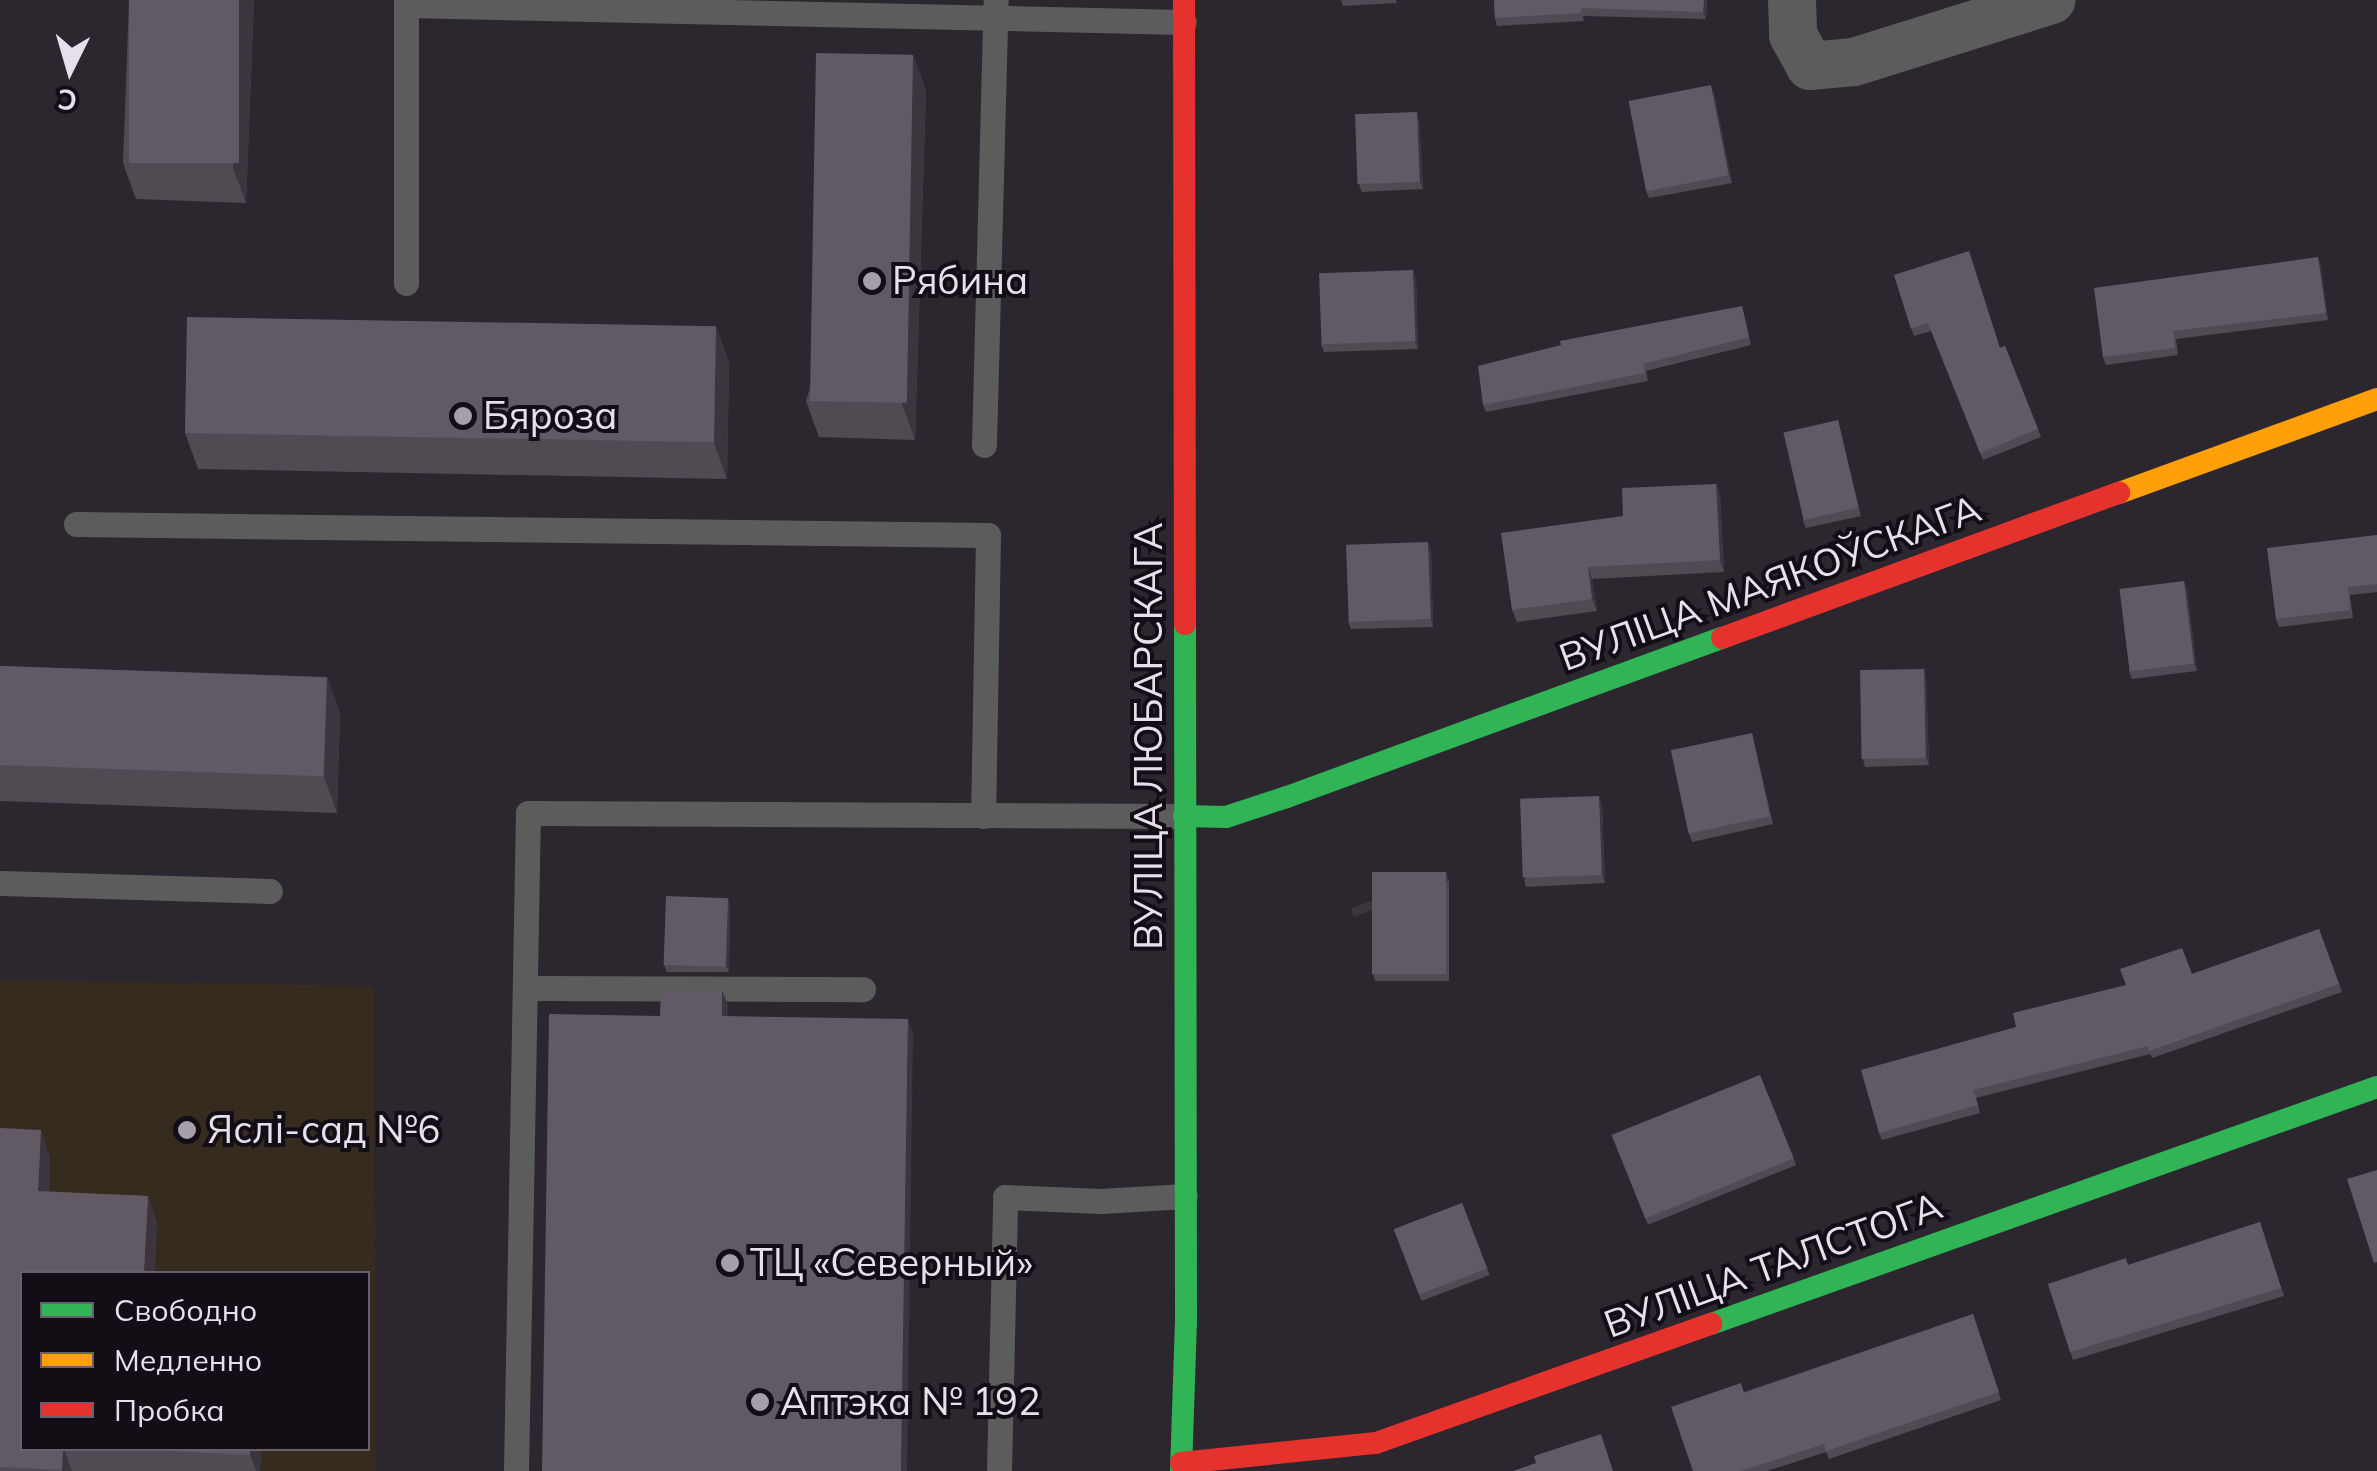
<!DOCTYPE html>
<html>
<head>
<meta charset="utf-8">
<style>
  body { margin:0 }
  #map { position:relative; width:2377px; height:1471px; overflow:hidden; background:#2c262f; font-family:Mulish,sans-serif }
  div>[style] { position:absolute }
  .education>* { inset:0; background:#362b1f }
  .lane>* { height:25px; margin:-12.5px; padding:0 12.5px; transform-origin:12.5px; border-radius:12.5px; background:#5d5c5c }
  .street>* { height:48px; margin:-24px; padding:0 24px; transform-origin:24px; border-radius:24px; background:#5d5c5c }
  .fast>* { height:22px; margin:-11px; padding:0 11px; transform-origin:11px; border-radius:11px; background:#30b455 }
  .slow>* { height:22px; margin:-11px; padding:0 11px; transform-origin:11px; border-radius:11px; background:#ff9f0a }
  .jam>* { height:22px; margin:-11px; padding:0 11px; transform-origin:11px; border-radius:11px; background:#e5322d }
  .wall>* { inset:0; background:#504a53; transform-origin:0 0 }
  .shaded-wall>* { inset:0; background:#3b353e; transform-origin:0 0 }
  .building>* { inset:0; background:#615a64; transform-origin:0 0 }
  .dots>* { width:28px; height:28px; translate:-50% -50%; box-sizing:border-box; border:5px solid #130d15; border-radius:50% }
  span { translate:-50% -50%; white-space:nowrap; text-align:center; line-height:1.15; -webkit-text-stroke:8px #130d15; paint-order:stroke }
  .poi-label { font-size:38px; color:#e7dfeb }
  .left { translate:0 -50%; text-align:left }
  .street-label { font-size:38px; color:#e7dfeb }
  .legend { position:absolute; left:20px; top:1271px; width:350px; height:180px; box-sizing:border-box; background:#130d15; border:2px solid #68616b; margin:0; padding:12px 18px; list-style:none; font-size:30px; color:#e7dfeb }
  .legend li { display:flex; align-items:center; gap:20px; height:50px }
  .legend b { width:50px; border:2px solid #68616b }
  .north { position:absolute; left:20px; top:20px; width:100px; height:100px; -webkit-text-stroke:8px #130d15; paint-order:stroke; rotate:185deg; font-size:28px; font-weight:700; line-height:40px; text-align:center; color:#e7dfeb }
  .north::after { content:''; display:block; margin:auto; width:35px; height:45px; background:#e7dfeb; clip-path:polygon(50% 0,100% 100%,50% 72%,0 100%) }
</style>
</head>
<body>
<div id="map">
  <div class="education">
    <div style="clip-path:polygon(evenodd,0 980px,374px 986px,376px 1471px,0 1471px,0 980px,22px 1274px,368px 1274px,368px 1448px,22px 1448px,22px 1274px)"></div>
  </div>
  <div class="lane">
    <div style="left:406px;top:5px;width:778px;rotate:1.25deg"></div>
    <div style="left:406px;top:283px;width:283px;rotate:-90deg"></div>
    <div style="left:984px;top:445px;width:445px;rotate:-88.5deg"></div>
    <div style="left:76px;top:524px;width:912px;rotate:0.69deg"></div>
    <div style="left:988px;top:535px;width:281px;rotate:91deg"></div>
    <div style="left:0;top:883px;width:270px;rotate:1.7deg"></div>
    <div style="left:525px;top:988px;width:338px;rotate:0.2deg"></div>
    <div style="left:516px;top:1471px;width:658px;rotate:-88.96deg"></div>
    <div style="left:528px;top:813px;width:656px;rotate:0.26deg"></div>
    <div style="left:999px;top:1471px;width:274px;rotate:-88.7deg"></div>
    <div style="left:1005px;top:1197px;width:96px;rotate:2.4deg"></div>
    <div style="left:1101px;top:1201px;width:84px;rotate:-3.4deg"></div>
  </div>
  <div class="street">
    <div style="left:1792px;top:0;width:35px;rotate:88deg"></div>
    <div style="left:1793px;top:35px;width:35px;rotate:61deg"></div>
    <div style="left:1810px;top:66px;width:44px;rotate:-5.2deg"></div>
    <div style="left:1854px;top:62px;width:207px;rotate:-17.4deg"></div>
  </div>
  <div class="fast">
    <div style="left:1184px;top:816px;width:42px;rotate:1.4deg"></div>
    <div style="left:1226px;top:817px;width:64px;rotate:-18.2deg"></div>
    <div style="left:1287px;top:797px;width:463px;rotate:-20.1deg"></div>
    <div style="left:1711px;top:1324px;width:707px;rotate:-19.59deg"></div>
    <div style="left:1181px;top:1471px;width:148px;rotate:-88.1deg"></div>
    <div style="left:1186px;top:1323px;width:699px;rotate:-90.08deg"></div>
  </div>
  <div class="slow">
    <div style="left:2119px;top:493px;width:275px;rotate:-20deg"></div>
  </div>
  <div class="jam">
    <div style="left:1184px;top:0;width:624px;rotate:89.91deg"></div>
    <div style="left:1722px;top:638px;width:423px;rotate:-20.1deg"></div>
    <div style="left:1181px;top:1463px;width:196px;rotate:-5.9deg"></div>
    <div style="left:1376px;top:1443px;width:356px;rotate:-19.6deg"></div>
  </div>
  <div class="wall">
    <div style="clip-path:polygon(129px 0,254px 0,246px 203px,136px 199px,123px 163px)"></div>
    <div style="clip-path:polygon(1341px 0,1396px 0,1397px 3px,1343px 6px)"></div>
    <div style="clip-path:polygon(1494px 0,1707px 0,1706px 19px,1583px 16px,1584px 21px,1497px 26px,1495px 18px)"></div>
    <div style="clip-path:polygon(913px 55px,926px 91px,915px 440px,819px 437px,806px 401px)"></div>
    <div style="clip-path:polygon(1714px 93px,1732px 183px,1649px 198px,1646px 191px)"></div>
    <div style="clip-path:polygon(1419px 119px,1423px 189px,1362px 192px,1359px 185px)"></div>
    <div style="clip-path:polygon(2321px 265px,2328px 320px,2176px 339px,2178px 355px,2106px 365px,2103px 357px)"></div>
    <div style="clip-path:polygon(1894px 275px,2000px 348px,2005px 346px,2041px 437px,1983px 460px,1931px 331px,1914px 336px)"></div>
    <div style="clip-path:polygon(1416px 278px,1418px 349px,1324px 352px,1321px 344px)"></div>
    <div style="clip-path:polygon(1742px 306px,1751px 345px,1646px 371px,1648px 381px,1486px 412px,1483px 405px)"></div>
    <div style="clip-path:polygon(716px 327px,729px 363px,727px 479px,198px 469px,185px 433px)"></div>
    <div style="clip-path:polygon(1838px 420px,1861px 516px,1806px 528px,1803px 521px)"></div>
    <div style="clip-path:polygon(1716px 484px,1720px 495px,1724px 572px,1592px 579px,1597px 611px,1517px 622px,1512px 610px,1623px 516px)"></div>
    <div style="clip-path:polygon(2377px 535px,2377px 592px,2350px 595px,2353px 618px,2279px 627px,2276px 619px)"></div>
    <div style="clip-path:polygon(1431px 550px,1433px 627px,1351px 629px,1348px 622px)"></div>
    <div style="clip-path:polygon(2184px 581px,2187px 589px,2197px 671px,2132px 679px,2129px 671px)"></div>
    <div style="clip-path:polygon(0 666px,327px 677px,340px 713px,337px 813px,0 801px)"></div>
    <div style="clip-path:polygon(1924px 669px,1926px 676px,1929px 765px,1865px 767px,1863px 759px)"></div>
    <div style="clip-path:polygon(1752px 733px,1773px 824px,1692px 842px,1689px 834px)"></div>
    <div style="clip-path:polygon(1602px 804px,1605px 883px,1526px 887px,1524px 880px)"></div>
    <div style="clip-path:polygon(1446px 872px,1449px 880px,1449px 981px,1375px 981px,1373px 974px)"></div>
    <div style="clip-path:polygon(728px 898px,730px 905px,729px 972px,667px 972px,664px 965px)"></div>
    <div style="clip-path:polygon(2319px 929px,2342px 992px,2152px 1058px,2150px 1054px,1976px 1098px,1980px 1113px,1882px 1140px,1879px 1133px,2016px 1027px,2192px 974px)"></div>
    <div style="left:1760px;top:1075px;width:97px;height:160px;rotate:68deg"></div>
    <div style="clip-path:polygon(0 1128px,50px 1157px,49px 1192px,148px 1196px,157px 1224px,22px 1448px,261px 1448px,260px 1471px,0 1471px)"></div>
    <div style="left:1462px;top:1203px;width:77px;height:73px;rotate:69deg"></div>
    <div style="clip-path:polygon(2260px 1222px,2284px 1296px,2073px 1360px,2048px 1284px,2128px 1265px)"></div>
    <div style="clip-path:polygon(1973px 1314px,2001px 1400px,1829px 1459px,1826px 1452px,1767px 1471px,1693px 1471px,1744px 1392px)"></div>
  </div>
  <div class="shaded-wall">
    <div style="clip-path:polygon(239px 0,254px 0,246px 203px,233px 168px)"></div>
    <div style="clip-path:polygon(1704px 0,1707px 0,1706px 19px,1703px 12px)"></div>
    <div style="clip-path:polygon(913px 55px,926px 91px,915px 440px,902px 404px)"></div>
    <div style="clip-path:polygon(1711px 85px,1714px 93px,1732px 183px,1729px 175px)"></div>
    <div style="clip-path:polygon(1417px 112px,1419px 119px,1423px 189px,1420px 182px)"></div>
    <div style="clip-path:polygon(2318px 257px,2321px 265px,2328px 320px,2326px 313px)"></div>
    <div style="clip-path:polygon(1413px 270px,1416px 278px,1418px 349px,1415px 341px)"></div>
    <div style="clip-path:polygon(716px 327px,729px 363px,727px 479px,714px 443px)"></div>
    <div style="clip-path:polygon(1716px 484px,1720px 495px,1724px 572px,1720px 560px)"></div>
    <div style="clip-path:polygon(1428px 542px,1431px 550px,1433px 627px,1431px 619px)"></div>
    <div style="clip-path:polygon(1588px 567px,1592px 579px,1597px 611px,1592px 599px)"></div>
    <div style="clip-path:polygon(2184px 581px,2187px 589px,2197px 671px,2194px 663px)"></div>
    <div style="clip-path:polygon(1924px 669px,1926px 676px,1929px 765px,1926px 758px)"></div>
    <div style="clip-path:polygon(327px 677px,340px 713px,337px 813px,324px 777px)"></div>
    <div style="clip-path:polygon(1599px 796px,1602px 804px,1605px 883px,1602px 875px)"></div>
    <div style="left:1446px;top:872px;width:9px;height:102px;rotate:69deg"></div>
    <div style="clip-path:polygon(728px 898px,730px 905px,729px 972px,726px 965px)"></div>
    <div style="clip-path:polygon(722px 990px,728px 1005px,727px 1031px,722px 1016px)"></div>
    <div style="clip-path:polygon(908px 1019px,913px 1034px,907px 1471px,901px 1471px)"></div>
    <div style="clip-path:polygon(41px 1130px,50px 1157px,48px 1218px,38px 1191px)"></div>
    <div style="clip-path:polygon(148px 1196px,157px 1224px,155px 1274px,144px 1274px)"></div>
    <div style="clip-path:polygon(63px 1448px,64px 1448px,72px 1471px,62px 1471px)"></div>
    <div style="clip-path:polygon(250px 1448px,261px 1448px,260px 1471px,256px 1471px,250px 1455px)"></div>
  </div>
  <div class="building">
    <div style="left:129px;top:0;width:110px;height:163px"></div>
    <div style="clip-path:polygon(1494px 0,1704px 0,1703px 12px,1581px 8px,1581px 13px,1495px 18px)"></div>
    <div style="left:816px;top:53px;width:97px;height:348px;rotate:1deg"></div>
    <div style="left:1711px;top:85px;width:92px;height:84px;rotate:79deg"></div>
    <div style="left:1417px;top:112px;width:70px;height:62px;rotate:88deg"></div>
    <div style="clip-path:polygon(1969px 251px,2000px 348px,2005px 346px,2038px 429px,1980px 453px,1928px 323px,1911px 329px,1894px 275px)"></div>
    <div style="clip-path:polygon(2318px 257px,2326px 313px,2173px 331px,2175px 348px,2103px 357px,2094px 288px)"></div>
    <div style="left:1413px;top:270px;width:71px;height:94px;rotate:88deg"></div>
    <div style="clip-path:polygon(1742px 306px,1749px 337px,1643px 364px,1645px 373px,1483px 405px,1478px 366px,1561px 345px,1560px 341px)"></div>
    <div style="left:187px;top:317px;width:529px;height:116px;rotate:1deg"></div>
    <div style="left:1838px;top:420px;width:90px;height:56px;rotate:77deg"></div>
    <div style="clip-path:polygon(1716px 484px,1720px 560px,1588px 567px,1592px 599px,1512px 610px,1501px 533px,1623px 516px,1622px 488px)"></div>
    <div style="clip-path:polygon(2377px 535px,2377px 584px,2348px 587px,2350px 610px,2276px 619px,2267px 548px)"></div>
    <div style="left:1428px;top:542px;width:77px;height:82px;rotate:88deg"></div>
    <div style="left:2184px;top:581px;width:83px;height:65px;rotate:83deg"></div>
    <div style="left:0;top:666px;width:327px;height:99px;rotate:2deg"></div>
    <div style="left:1924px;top:669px;width:89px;height:64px;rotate:89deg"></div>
    <div style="left:1752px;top:733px;width:85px;height:83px;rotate:78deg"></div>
    <div style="left:1599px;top:796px;width:79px;height:79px;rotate:88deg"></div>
    <div style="left:1372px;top:872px;width:74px;height:102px"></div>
    <div style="left:666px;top:896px;width:62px;height:69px;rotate:2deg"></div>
    <div style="clip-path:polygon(2319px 929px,2339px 984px,2149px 1051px,2148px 1046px,1973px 1090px,1978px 1105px,1879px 1133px,1861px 1070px,2016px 1027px,2013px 1013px,2126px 985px,2120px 969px,2182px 948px,2192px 974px)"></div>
    <div style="clip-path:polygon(661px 990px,722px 990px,722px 1016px,908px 1019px,901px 1471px,542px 1471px,549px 1014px,660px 1016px)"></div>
    <div style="left:1760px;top:1075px;width:90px;height:160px;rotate:68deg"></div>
    <div style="clip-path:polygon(0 1128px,41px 1130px,38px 1191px,148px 1196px,144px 1274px,22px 1274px,22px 1448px,63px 1448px,62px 1470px,0 1467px)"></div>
    <div style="clip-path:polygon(2377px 1170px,2377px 1262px,2374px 1263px,2347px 1179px)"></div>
    <div style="left:1462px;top:1203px;width:70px;height:73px;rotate:69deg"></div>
    <div style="clip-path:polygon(2260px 1222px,2281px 1288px,2070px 1352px,2048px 1284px,2126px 1258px,2128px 1265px)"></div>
    <div style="clip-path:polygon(1973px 1314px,1999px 1392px,1826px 1451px,1824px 1444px,1741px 1471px,1693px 1471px,1671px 1407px,1741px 1383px,1744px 1393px)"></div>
    <div style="clip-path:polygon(1601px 1434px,1613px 1471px,1513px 1471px,1536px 1463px,1534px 1456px)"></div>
    <div style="clip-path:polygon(114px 1448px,250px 1448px,250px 1455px)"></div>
  </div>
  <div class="dots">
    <div style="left:872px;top:281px;background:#a69ea9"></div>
    <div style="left:463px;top:416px;background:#a69ea9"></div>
    <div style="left:187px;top:1130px;background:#a69ea9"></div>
    <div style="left:730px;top:1263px;background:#a69ea9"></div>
    <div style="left:760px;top:1402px;background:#a69ea9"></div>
  </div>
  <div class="poi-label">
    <span class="left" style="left:892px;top:281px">Рябина</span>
    <span class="left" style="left:483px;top:416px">Бяроза</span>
    <span class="left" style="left:207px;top:1130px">Яслі-сад №6</span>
    <span class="left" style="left:750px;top:1263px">ТЦ «Северный»</span>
    <span class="left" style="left:780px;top:1402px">Аптэка № 192</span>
  </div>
  <div class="street-label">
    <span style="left:1770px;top:583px;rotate:-20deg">ВУЛІЦА МАЯКОЎСКАГА</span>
    <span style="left:1149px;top:736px;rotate:-90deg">ВУЛІЦА ЛЮБАРСКАГА</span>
    <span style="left:1773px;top:1265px;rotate:-20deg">ВУЛІЦА ТАЛСТОГА</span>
  </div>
  <ul class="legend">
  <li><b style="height:12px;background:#30b455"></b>Свободно</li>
  <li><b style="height:12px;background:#ff9f0a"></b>Медленно</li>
  <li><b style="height:12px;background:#e5322d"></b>Пробка</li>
  </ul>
  <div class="north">С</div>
</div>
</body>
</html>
